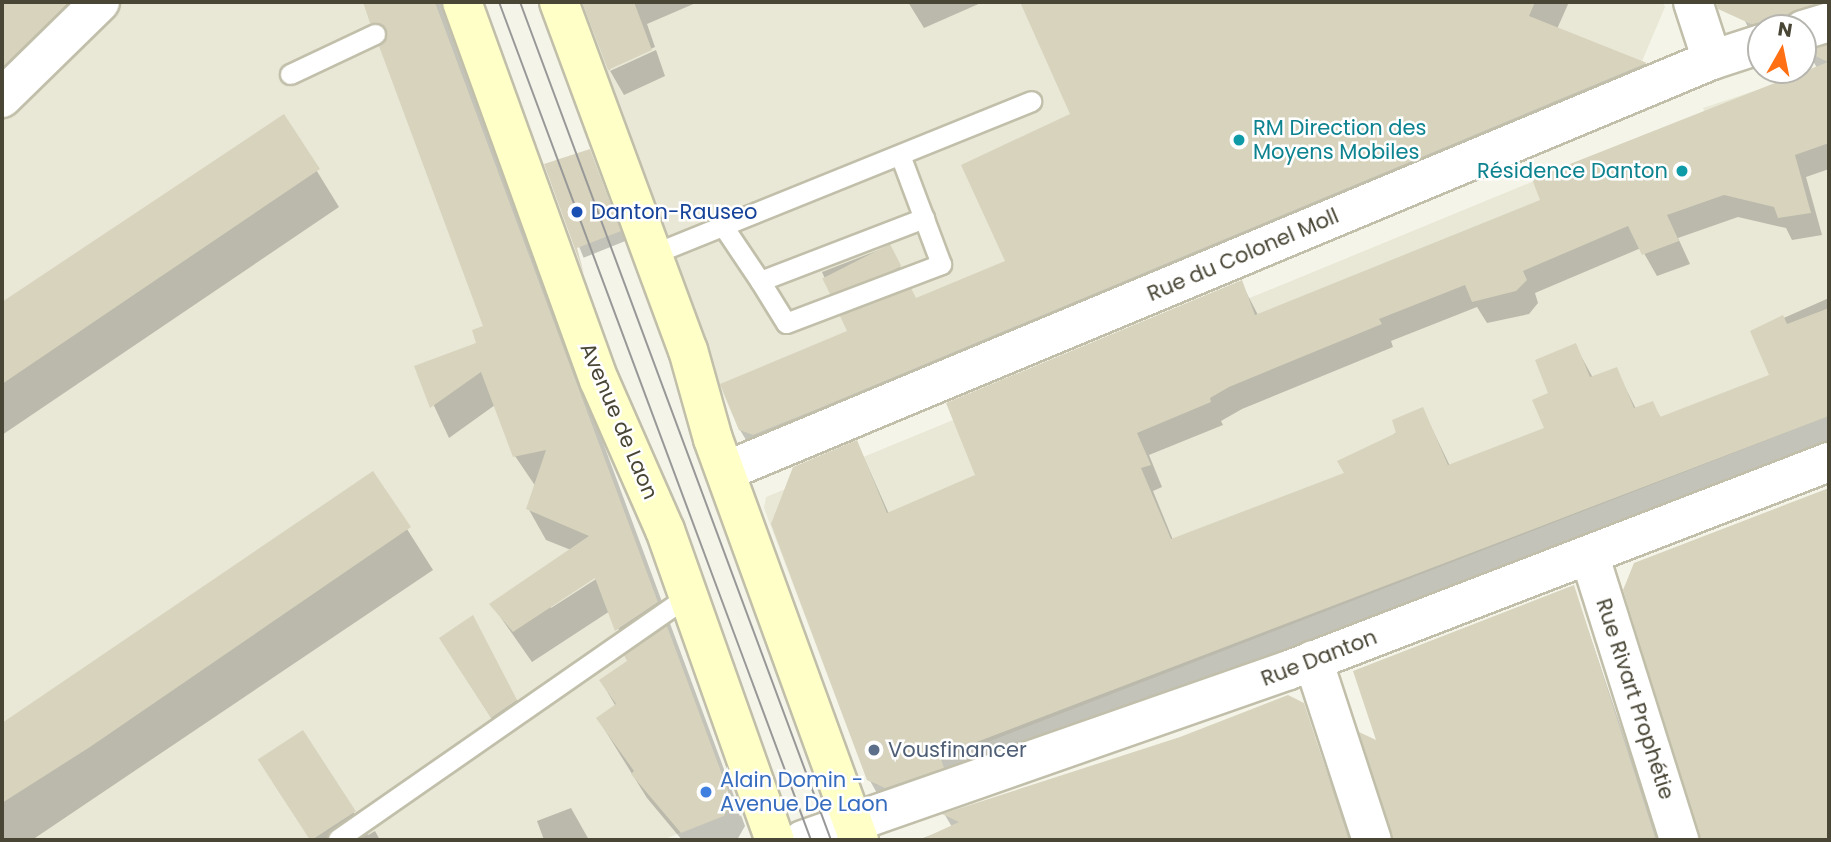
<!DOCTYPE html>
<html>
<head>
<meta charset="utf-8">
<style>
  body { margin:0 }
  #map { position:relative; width:1831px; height:842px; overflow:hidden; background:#f5f4e8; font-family:Poppins,sans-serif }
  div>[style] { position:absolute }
  .residential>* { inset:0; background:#e9e8d6 }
  .shadow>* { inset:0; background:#0003; transform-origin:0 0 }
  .building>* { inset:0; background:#d7d3bd; transform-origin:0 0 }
  .roads { filter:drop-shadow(2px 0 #c1bfaa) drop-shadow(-2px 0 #c1bfaa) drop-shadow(0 2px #c1bfaa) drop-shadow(0 -2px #c1bfaa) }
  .service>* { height:19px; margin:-9.5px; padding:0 9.5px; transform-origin:9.5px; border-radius:9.5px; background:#fff }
  .minor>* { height:38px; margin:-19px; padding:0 19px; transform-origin:19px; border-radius:19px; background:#fff }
  .secondary>* { height:38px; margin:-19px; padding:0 19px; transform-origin:19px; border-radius:19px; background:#ffffc8 }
  .tram>* { height:2px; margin:-1px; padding:0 1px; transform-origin:1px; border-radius:1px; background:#989898 }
  .dots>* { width:19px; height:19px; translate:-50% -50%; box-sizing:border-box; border:4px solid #fff; border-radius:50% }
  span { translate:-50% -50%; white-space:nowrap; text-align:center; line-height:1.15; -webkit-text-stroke:5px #fff; paint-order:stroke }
  .culture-label { font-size:21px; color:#0d838f }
  .left { translate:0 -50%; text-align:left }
  .right { translate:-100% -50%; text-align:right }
  .transit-label { font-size:21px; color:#164399 }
  .street-label { font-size:21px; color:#494636 }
  .service-label { font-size:21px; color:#4e5e75 }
  .shop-label { font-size:21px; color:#366cbe }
  .frame { position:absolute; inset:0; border:4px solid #494636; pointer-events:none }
  .north { position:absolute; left:1747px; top:14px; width:70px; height:70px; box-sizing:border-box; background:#fff; border:2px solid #b6b5af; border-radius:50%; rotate:9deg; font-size:19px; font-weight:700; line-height:28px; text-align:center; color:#494636 }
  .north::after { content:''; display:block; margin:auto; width:24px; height:32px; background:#ff7015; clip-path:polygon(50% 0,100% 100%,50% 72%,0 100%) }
</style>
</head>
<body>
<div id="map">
  <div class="residential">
    <div style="clip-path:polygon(2px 2px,435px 2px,732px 801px,724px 816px,662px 840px,2px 840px)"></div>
    <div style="clip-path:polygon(579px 2px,1663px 2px,1665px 7px,1640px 66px,753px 435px,739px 430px,719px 385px)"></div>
    <div style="clip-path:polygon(1829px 66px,1829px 416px,877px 785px,867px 780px,764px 508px,766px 497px,1680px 121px,1693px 147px,1714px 139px,1703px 108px)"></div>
  </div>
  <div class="shadow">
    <div style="clip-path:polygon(2px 2px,87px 2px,100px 25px,2px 122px)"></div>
    <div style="clip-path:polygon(evenodd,364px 2px,440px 2px,745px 826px,737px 840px,682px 840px,647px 798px,598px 719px,615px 705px,601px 681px,629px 662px,630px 653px,610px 611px,532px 662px,492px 605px,571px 550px,546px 540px,528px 508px,536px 487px,515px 456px,495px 405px,449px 438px,416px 367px,478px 344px,486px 327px,384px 43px,364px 2px,602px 571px,604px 574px,551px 608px,550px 606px,602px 571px)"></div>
    <div style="clip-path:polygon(583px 2px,698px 2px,647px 24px,655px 47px,610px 67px,610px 71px,656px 50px,665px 76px,624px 95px,609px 69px)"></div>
    <div style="clip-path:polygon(908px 2px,983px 2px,924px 28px)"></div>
    <div style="clip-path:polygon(1022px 2px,1569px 2px,1557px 29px,1646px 64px,1665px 97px,760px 463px,740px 430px,849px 332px,822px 272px,889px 246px,916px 299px,1007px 262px,1072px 115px)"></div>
    <div style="clip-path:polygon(1736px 2px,1829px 2px,1829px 28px,1761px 28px,1755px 42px)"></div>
    <div style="clip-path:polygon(1829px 44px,1829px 169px,1806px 177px,1822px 235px,1792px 240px,1786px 228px,1738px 217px,1678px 238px,1690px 264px,1657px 276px,1641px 248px,1535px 293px,1538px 303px,1529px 314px,1487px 323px,1477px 307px,1391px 341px,1393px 347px,1242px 409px,1221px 421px,1223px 425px,1149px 455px,1162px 487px,1153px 491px,1173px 540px,1346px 474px,1423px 410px,1450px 466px,1546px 429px,1550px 394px,1575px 345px,1593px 378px,1616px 369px,1636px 409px,1652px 403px,1661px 418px,1771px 376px,1752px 332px,1829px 298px,1829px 443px,1202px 686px,882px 802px,869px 779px,857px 442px,889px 514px,978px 475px,1241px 282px,1258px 315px,1543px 200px,1817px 68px,1808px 52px)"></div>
    <div style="clip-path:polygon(283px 116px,339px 207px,2px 435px,2px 304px)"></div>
    <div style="left:589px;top:151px;width:97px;height:45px;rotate:68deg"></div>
    <div style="clip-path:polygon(372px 474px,433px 570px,32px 840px,2px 840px,2px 725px)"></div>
    <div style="clip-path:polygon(1829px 490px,1829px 840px,1702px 840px,1635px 564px)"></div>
    <div style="clip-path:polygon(1574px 588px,1659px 840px,1393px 840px,1379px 743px)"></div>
    <div style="clip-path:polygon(483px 636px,527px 720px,503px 736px,452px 657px)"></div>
    <div style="clip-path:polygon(1303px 705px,1351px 840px,918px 840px,952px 827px,945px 815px)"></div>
    <div style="clip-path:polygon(302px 732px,368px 835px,375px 831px,380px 840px,311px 840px,272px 781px)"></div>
    <div style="clip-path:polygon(571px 808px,589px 840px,544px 840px,537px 821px)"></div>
  </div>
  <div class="building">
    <div style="clip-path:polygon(2px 2px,69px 2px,2px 68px)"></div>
    <div style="clip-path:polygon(363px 2px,435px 2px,658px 602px,615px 631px,595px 578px,513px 632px,489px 604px,589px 536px,526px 509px,546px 450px,513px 457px,481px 372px,430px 408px,414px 366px,476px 343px,472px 330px,483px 326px,379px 46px,385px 40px,386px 29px,370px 23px)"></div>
    <div style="clip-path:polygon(582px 2px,634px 2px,652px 50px,608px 70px)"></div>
    <div style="clip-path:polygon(1020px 2px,1535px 2px,1529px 16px,1647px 63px,815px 410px,753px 435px,739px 430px,720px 384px,847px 331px,840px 316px,911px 288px,916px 298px,1005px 261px,961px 165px,1070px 114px)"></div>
    <div style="clip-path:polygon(1716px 2px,1820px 2px,1788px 15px,1782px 28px,1751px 24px,1718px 9px)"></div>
    <div style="clip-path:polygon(1829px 45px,1829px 143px,1795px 155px,1811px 213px,1778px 218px,1774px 207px,1724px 195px,1667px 215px,1679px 241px,1642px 255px,1628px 226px,1523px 271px,1527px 280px,1516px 291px,1472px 302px,1465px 285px,1379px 319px,1382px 324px,1229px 387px,1210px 398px,1211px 402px,1137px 433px,1151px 465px,1141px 468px,1171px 539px,1344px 473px,1337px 461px,1396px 433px,1392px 420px,1423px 407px,1448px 465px,1544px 428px,1532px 400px,1548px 393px,1535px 360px,1576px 343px,1590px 377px,1617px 367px,1634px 408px,1653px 401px,1660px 417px,1769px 375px,1750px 331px,1783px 315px,1787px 324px,1829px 308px,1829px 416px,940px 756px,944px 768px,885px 788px,867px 780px,771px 524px,793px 467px,857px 440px,887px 513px,975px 475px,946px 403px,1242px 280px,1255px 315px,1540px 200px,1532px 179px,1828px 62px,1805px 51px)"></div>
    <div style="clip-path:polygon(284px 114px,320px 169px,2px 384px,2px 302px)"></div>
    <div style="clip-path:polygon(590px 149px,621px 231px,577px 248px,584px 274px,544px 164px)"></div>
    <div style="left:890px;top:244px;width:25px;height:76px;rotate:63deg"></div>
    <div style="clip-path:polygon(373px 471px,411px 527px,90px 747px,2px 803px,2px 723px)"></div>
    <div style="clip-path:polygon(1829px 488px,1829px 840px,1700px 840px,1623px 590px,1634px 563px)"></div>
    <div style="clip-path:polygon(1574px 585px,1656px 840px,1393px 840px,1359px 732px,1376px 740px,1353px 671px)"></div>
    <div style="clip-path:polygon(473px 615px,517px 700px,491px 718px,439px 638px)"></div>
    <div style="clip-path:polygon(667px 626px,732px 801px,724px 816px,681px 833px,631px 774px,634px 771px,596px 718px,616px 704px,599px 680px,627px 661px,624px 655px)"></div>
    <div style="clip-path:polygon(1288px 695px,1304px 703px,1349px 840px,920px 840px,959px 822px,942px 814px,1180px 737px)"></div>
    <div style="left:303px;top:730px;width:97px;height:54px;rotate:57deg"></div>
  </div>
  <div class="roads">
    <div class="service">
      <div style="left:290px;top:74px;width:94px;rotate:-25.2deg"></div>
      <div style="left:723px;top:226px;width:66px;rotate:56.1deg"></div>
      <div style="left:760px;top:281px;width:176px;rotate:-21deg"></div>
      <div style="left:653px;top:254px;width:408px;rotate:-22deg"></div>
      <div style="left:760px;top:281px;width:49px;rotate:58.2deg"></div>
      <div style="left:786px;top:323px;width:166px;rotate:-20.8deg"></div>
      <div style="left:941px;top:264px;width:116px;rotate:-110.6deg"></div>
      <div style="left:338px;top:839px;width:426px;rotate:-34.8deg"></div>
    </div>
    <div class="minor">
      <div style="left:1693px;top:2px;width:61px;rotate:71.9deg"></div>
      <div style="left:1803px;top:30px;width:27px;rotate:-17deg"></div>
      <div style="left:2px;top:98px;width:137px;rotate:-44.4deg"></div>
      <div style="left:726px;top:471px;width:1068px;rotate:-22.63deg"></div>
      <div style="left:1712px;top:60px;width:52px;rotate:-18.1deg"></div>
      <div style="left:1590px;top:557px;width:297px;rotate:72.5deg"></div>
      <div style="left:1313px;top:660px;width:189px;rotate:71.9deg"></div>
      <div style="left:803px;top:840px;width:515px;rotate:-19.28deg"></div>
      <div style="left:1289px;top:670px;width:579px;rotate:-21.07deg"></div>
    </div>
    <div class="secondary">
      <div style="left:462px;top:2px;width:402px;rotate:70.1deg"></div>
      <div style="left:599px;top:380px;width:164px;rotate:66.3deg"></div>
      <div style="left:665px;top:530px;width:329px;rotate:70.5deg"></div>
      <div style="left:559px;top:2px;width:371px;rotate:69.7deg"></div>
      <div style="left:688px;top:350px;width:92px;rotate:74.3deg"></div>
      <div style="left:713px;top:439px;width:427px;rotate:70deg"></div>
    </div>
  </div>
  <div class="tram">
    <div style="left:499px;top:2px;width:894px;rotate:69.58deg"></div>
    <div style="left:520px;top:2px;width:894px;rotate:69.64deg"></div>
  </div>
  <div class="dots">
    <div style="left:1239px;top:140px;background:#0f9aa8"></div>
    <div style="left:1682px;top:171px;background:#0f9aa8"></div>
    <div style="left:577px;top:212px;background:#1a4fb4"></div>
    <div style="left:874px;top:750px;background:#5c6f8a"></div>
    <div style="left:706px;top:792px;background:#3f7fe0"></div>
  </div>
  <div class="culture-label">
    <span class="left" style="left:1253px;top:140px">RM Direction des<br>Moyens Mobiles</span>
    <span class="right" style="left:1668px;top:171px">Résidence Danton</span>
  </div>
  <div class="transit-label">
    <span class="left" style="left:591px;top:212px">Danton-Rauseo</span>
  </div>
  <div class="street-label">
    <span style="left:1243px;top:255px;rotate:-23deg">Rue du Colonel Moll</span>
    <span style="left:619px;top:421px;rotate:67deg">Avenue de Laon</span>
    <span style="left:1319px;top:658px;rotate:-21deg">Rue Danton</span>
    <span style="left:1635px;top:699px;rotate:72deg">Rue Rivart Prophétie</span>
  </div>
  <div class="service-label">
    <span class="left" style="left:888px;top:750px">Vousfinancer</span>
  </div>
  <div class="shop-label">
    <span class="left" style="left:720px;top:792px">Alain Domin -<br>Avenue De Laon</span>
  </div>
  <div class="frame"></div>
  <div class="north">N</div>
</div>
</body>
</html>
